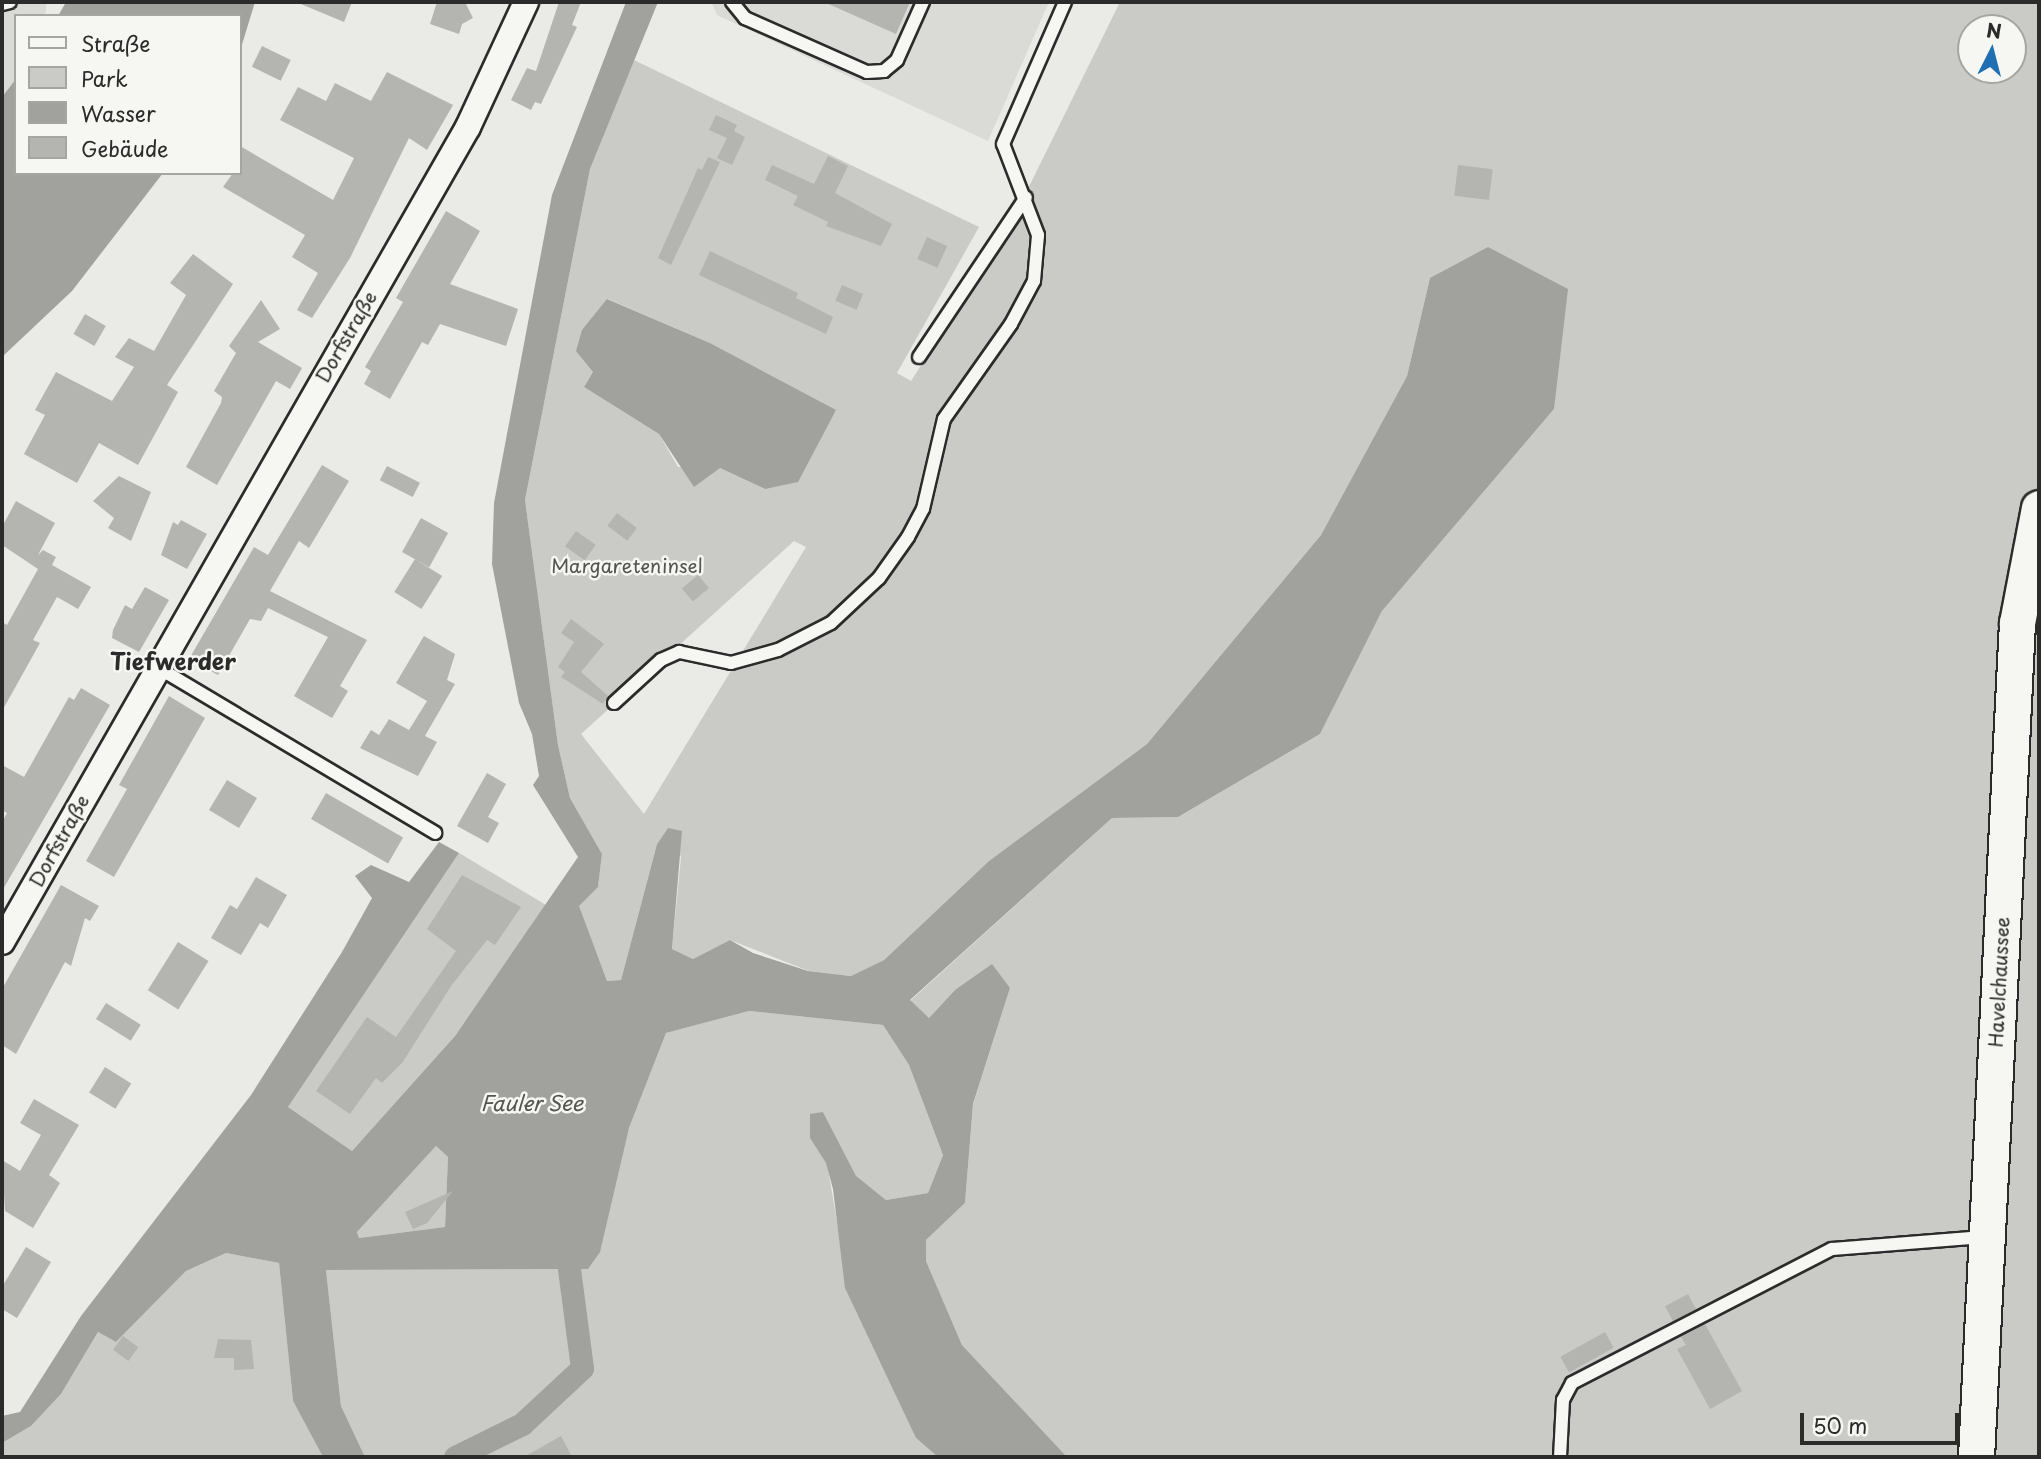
<!DOCTYPE html>
<html>
<head>
<meta charset="utf-8">
<style>
  body { margin:0 }
  #map { position:relative; width:2041px; height:1459px; overflow:hidden; background:#eaeae6; font-family:"Playpen Sans",sans-serif }
  div>[style] { position:absolute }
  .built>* { inset:0; background:#dadad6 }
  .green>* { inset:0; background:#cacac7 }
  .water>* { inset:0; background:#a1a19e }
  .canal>* { height:23px; margin:-11.5px; padding:0 11.5px; transform-origin:11.5px; border-radius:11.5px; background:#a1a19e }
  .building>* { inset:0; background:#b4b4b1; transform-origin:0 0 }
  .roads { filter:drop-shadow(2px 0 #2b2b2b) drop-shadow(-2px 0 #2b2b2b) drop-shadow(0 2px #2b2b2b) drop-shadow(0 -2px #2b2b2b) }
  .lane>* { height:12px; margin:-6px; padding:0 6px; transform-origin:6px; border-radius:6px; background:#f6f6f2 }
  .street>* { height:24px; margin:-12px; padding:0 12px; transform-origin:12px; border-radius:12px; background:#f6f6f2 }
  .secondary>* { height:35px; margin:-17.5px; padding:0 17.5px; transform-origin:17.5px; border-radius:17.5px; background:#f6f6f2 }
  span { translate:-50% -50%; white-space:nowrap; text-align:center; line-height:1.15; -webkit-text-stroke:5px #f6f6f2; paint-order:stroke }
  .street-label { font-size:19px; color:#2b2b2b }
  .park-label { font-size:19px; color:#535352 }
  .water-label { font-size:21px; color:#545453; font-style:italic }
  .quarter-label { font-size:23px; color:#2b2b2b; font-weight:700 }
  .frame { position:absolute; inset:0; border:4px solid #2b2b2b; pointer-events:none }
  .legend { position:absolute; left:14px; top:14px; width:228px; height:161px; box-sizing:border-box; background:#f6f6f2; border:2px solid #a5a5a2; margin:0; padding:9px 12px; list-style:none; font-size:21px; color:#2b2b2b }
  .legend li { display:flex; align-items:center; gap:14px; height:35px }
  .legend b { width:35px; border:2px solid #a5a5a2 }
  .north { position:absolute; left:1957px; top:14px; width:70px; height:70px; box-sizing:border-box; background:#f6f6f2; border:2px solid #a5a5a2; border-radius:50%; rotate:6deg; font-size:19px; font-weight:700; line-height:28px; text-align:center; color:#2b2b2b }
  .north::after { content:''; display:block; margin:auto; width:24px; height:32px; background:#1f6fb2; clip-path:polygon(50% 0,100% 100%,50% 72%,0 100%) }
  .scale { position:absolute; left:1800px; top:1413px; width:159px; height:32px; box-sizing:border-box; border:4px solid #2b2b2b; border-top:0; padding-left:9px; font-size:21px; line-height:24px; white-space:nowrap; color:#2b2b2b; -webkit-text-stroke:5px #f6f6f2; paint-order:stroke }
</style>
</head>
<body>
<div id="map">
  <div class="built">
    <div style="clip-path:polygon(2px 2px,47px 2px,45px 16px,16px 16px,16px 79px,2px 97px)"></div>
    <div style="clip-path:polygon(711px 2px,1049px 2px,988px 141px,717px 15px)"></div>
  </div>
  <div class="green">
    <div style="clip-path:polygon(evenodd,1120px 2px,2039px 2px,2039px 1457px,1067px 1457px,962px 1345px,926px 1261px,926px 1240px,965px 1203px,973px 1105px,1010px 988px,955px 990px,929px 1018px,910px 1001px,1112px 818px,1178px 817px,1320px 734px,1382px 611px,1554px 409px,1430px 278px,1407px 376px,1321px 535px,1147px 744px,989px 861px,884px 960px,851px 976px,809px 971px,730px 940px,693px 959px,672px 949px,681px 857px,668px 828px,657px 844px,621px 980px,607px 981px,578px 905px,598px 887px,602px 854px,570px 798px,558px 745px,525px 500px,590px 169px,634px 60px,979px 227px,897px 373px,911px 381px,1012px 221px,1120px 2px,1971px 28px,2013px 28px,2013px 70px,1971px 70px,1971px 28px,1120px 2px,608px 299px,710px 343px,836px 411px,765px 489px,720px 468px,678px 467px,659px 434px,584px 387px,593px 372px,608px 299px,1120px 2px,794px 541px,806px 547px,644px 814px,581px 734px,794px 541px)"></div>
    <div style="clip-path:polygon(459px 853px,546px 905px,455px 1036px,352px 1151px,288px 1107px)"></div>
    <div style="clip-path:polygon(749px 1011px,883px 1025px,909px 1065px,943px 1155px,928px 1193px,886px 1200px,856px 1177px,823px 1112px,810px 1138px,827px 1163px,838px 1228px,916px 1438px,938px 1457px,365px 1457px,341px 1406px,326px 1270px,588px 1269px,629px 1128px,666px 1033px)"></div>
    <div style="clip-path:polygon(436px 1146px,448px 1157px,445px 1227px,359px 1238px,357px 1232px)"></div>
    <div style="clip-path:polygon(226px 1253px,279px 1263px,293px 1401px,323px 1457px,2px 1457px,2px 1443px,31px 1426px,61px 1394px,98px 1332px,116px 1342px,186px 1271px)"></div>
  </div>
  <div class="water">
    <div style="clip-path:polygon(66px 2px,255px 2px,240px 51px,240px 16px,58px 16px)"></div>
    <div style="clip-path:polygon(evenodd,626px 2px,658px 2px,590px 169px,525px 500px,558px 745px,570px 798px,602px 854px,598px 887px,579px 906px,607px 981px,621px 980px,657px 844px,668px 828px,682px 831px,672px 949px,693px 959px,730px 940px,753px 953px,808px 971px,851px 976px,884px 960px,989px 861px,1147px 744px,1321px 535px,1407px 376px,1430px 278px,1488px 247px,1568px 289px,1554px 409px,1382px 611px,1320px 734px,1178px 817px,1112px 818px,910px 1000px,929px 1018px,955px 990px,992px 964px,1010px 988px,973px 1104px,965px 1203px,926px 1240px,926px 1261px,962px 1345px,1067px 1457px,938px 1457px,916px 1438px,845px 1288px,833px 1189px,826px 1163px,810px 1138px,810px 1114px,823px 1112px,856px 1176px,886px 1200px,928px 1193px,943px 1155px,909px 1065px,883px 1025px,749px 1011px,666px 1033px,629px 1128px,600px 1252px,588px 1269px,326px 1270px,341px 1406px,365px 1457px,323px 1457px,293px 1401px,279px 1263px,226px 1253px,186px 1271px,116px 1342px,98px 1332px,61px 1394px,31px 1426px,2px 1443px,2px 1416px,20px 1412px,81px 1316px,251px 1095px,342px 952px,372px 898px,355px 876px,371px 865px,409px 882px,439px 842px,459px 853px,288px 1107px,352px 1151px,455px 1036px,578px 857px,533px 785px,539px 776px,532px 734px,519px 703px,492px 564px,494px 503px,552px 195px,626px 2px,436px 1146px,448px 1157px,445px 1227px,359px 1238px,357px 1232px,436px 1146px)"></div>
    <div style="clip-path:polygon(16px 79px,16px 173px,163px 173px,72px 291px,2px 357px,2px 97px)"></div>
    <div style="clip-path:polygon(607px 299px,710px 343px,836px 410px,798px 482px,765px 489px,720px 468px,694px 487px,659px 434px,584px 387px,593px 372px,576px 351px,582px 330px)"></div>
  </div>
  <div class="canal">
    <div style="left:455px;top:1457px;width:75px;rotate:-26.2deg"></div>
    <div style="left:522px;top:1424px;width:82px;rotate:-43deg"></div>
    <div style="left:582px;top:1368px;width:100px;rotate:-97.5deg"></div>
  </div>
  <div class="building">
    <div style="clip-path:polygon(296px 2px,352px 2px,344px 22px)"></div>
    <div style="clip-path:polygon(437px 2px,465px 2px,473px 18px,462px 24px,459px 34px,430px 24px)"></div>
    <div style="clip-path:polygon(559px 2px,581px 2px,572px 25px,577px 27px,541px 104px,535px 102px,531px 110px,511px 100px,527px 68px,536px 71px)"></div>
    <div style="clip-path:polygon(824px 2px,910px 2px,896px 34px)"></div>
    <div style="left:262px;top:46px;width:32px;height:23px;rotate:26deg"></div>
    <div style="clip-path:polygon(387px 72px,453px 105px,427px 150px,409px 138px,350px 258px,312px 318px,297px 310px,318px 273px,292px 257px,305px 235px,223px 187px,233px 173px,240px 173px,240px 146px,333px 200px,354px 158px,280px 120px,298px 87px,326px 101px,335px 83px,371px 101px)"></div>
    <div style="clip-path:polygon(716px 115px,737px 125px,734px 131px,745px 137px,732px 165px,717px 158px,727px 138px,709px 130px)"></div>
    <div style="clip-path:polygon(828px 156px,848px 166px,835px 193px,892px 224px,881px 246px,826px 226px,828px 222px,793px 205px,798px 196px,765px 180px,772px 165px,814px 184px)"></div>
    <div style="clip-path:polygon(708px 157px,720px 162px,671px 265px,658px 258px,698px 168px,702px 170px)"></div>
    <div style="left:1458px;top:165px;width:35px;height:31px;rotate:7deg"></div>
    <div style="clip-path:polygon(446px 211px,480px 231px,450px 284px,518px 309px,506px 346px,440px 324px,428px 345px,422px 342px,390px 399px,364px 384px,371px 371px,365px 367px,403px 302px,396px 298px)"></div>
    <div style="left:927px;top:237px;width:22px;height:24px;rotate:24deg"></div>
    <div style="clip-path:polygon(710px 251px,798px 293px,796px 298px,833px 317px,826px 334px,699px 275px)"></div>
    <div style="clip-path:polygon(193px 254px,233px 284px,167px 385px,178px 392px,138px 465px,99px 443px,77px 483px,24px 454px,45px 415px,35px 410px,56px 372px,112px 401px,134px 367px,115px 357px,129px 338px,154px 351px,186px 295px,170px 283px)"></div>
    <div style="left:842px;top:285px;width:23px;height:17px;rotate:23deg"></div>
    <div style="clip-path:polygon(261px 300px,280px 329px,258px 342px,302px 368px,290px 389px,276px 381px,217px 485px,186px 467px,221px 403px,222px 397px,214px 391px,236px 353px,229px 346px)"></div>
    <div style="left:85px;top:314px;width:24px;height:23px;rotate:30deg"></div>
    <div style="clip-path:polygon(322px 465px,349px 481px,309px 548px,299px 541px,270px 591px,367px 640px,340px 686px,348px 691px,332px 718px,294px 696px,328px 637px,268px 608px,261px 621px,250px 619px,218px 675px,189px 659px,254px 547px,268px 555px)"></div>
    <div style="left:387px;top:466px;width:37px;height:16px;rotate:27deg"></div>
    <div style="clip-path:polygon(119px 476px,151px 492px,131px 541px,108px 528px,114px 518px,93px 501px)"></div>
    <div style="clip-path:polygon(16px 501px,55px 523px,38px 555px,43px 550px,56px 557px,52px 565px,91px 587px,78px 609px,57px 597px,33px 640px,40px 643px,2px 711px,2px 622px,7px 625px,38px 569px,2px 545px,2px 527px)"></div>
    <div style="left:617px;top:513px;width:25px;height:16px;rotate:37deg"></div>
    <div style="left:421px;top:518px;width:31px;height:39px;rotate:29deg"></div>
    <div style="clip-path:polygon(181px 520px,207px 534px,187px 569px,161px 555px,173px 522px,178px 525px)"></div>
    <div style="left:576px;top:531px;width:24px;height:19px;rotate:35deg"></div>
    <div style="left:415px;top:559px;width:32px;height:39px;rotate:32deg"></div>
    <div style="left:698px;top:575px;width:17px;height:21px;rotate:50deg"></div>
    <div style="clip-path:polygon(145px 587px,169px 600px,139px 652px,112px 638px,113px 630px,125px 605px,132px 609px)"></div>
    <div style="clip-path:polygon(571px 619px,604px 644px,581px 672px,608px 696px,603px 704px,561px 677px,565px 672px,558px 667px,574px 642px,561px 633px)"></div>
    <div style="clip-path:polygon(424px 636px,455px 654px,447px 680px,455px 684px,425px 736px,437px 742px,418px 776px,360px 748px,371px 730px,379px 735px,389px 719px,409px 730px,427px 701px,396px 683px)"></div>
    <div style="clip-path:polygon(81px 688px,110px 705px,2px 891px,2px 822px,7px 813px,2px 810px,2px 765px,24px 777px,69px 697px,74px 700px)"></div>
    <div style="clip-path:polygon(169px 696px,205px 718px,114px 877px,86px 861px,127px 789px,119px 785px)"></div>
    <div style="clip-path:polygon(487px 773px,506px 784px,488px 817px,499px 823px,488px 843px,457px 826px)"></div>
    <div style="left:227px;top:780px;width:35px;height:35px;rotate:31deg"></div>
    <div style="left:326px;top:793px;width:89px;height:30px;rotate:30deg"></div>
    <div style="clip-path:polygon(462px 875px,521px 907px,495px 945px,487px 940px,451px 986px,402px 1063px,382px 1083px,376px 1078px,350px 1114px,316px 1091px,367px 1017px,396px 1037px,456px 951px,427px 929px)"></div>
    <div style="clip-path:polygon(256px 877px,287px 895px,268px 928px,260px 923px,241px 955px,211px 938px,230px 905px,237px 909px)"></div>
    <div style="clip-path:polygon(61px 885px,99px 906px,90px 921px,85px 918px,71px 966px,65px 962px,16px 1054px,2px 1045px,2px 989px)"></div>
    <div style="left:178px;top:942px;width:36px;height:57px;rotate:32deg"></div>
    <div style="left:106px;top:1003px;width:41px;height:19px;rotate:32deg"></div>
    <div style="left:105px;top:1067px;width:31px;height:30px;rotate:32deg"></div>
    <div style="clip-path:polygon(34px 1099px,79px 1125px,49px 1175px,60px 1183px,33px 1228px,5px 1211px,2px 1160px,20px 1171px,41px 1135px,20px 1123px)"></div>
    <div style="clip-path:polygon(453px 1191px,427px 1223px,413px 1229px,405px 1212px)"></div>
    <div style="clip-path:polygon(26px 1247px,51px 1262px,17px 1318px,2px 1309px,2px 1287px)"></div>
    <div style="left:1688px;top:1294px;width:17px;height:26px;rotate:62deg"></div>
    <div style="clip-path:polygon(1705px 1324px,1742px 1391px,1710px 1409px,1677px 1349px,1686px 1345px,1681px 1337px)"></div>
    <div style="left:1605px;top:1332px;width:18px;height:51px;rotate:61deg"></div>
    <div style="left:123px;top:1336px;width:19px;height:17px;rotate:36deg"></div>
    <div style="clip-path:polygon(251px 1340px,254px 1369px,234px 1370px,234px 1358px,214px 1358px,218px 1339px)"></div>
    <div style="clip-path:polygon(561px 1436px,572px 1457px,524px 1457px)"></div>
  </div>
  <div class="roads">
    <div class="lane">
      <div style="left:732px;top:2px;width:21px;rotate:51deg"></div>
      <div style="left:745px;top:18px;width:133px;rotate:23.9deg"></div>
      <div style="left:867px;top:72px;width:17px;rotate:-3deg"></div>
      <div style="left:884px;top:71px;width:17px;rotate:-40deg"></div>
      <div style="left:897px;top:60px;width:64px;rotate:-65.9deg"></div>
      <div style="left:2px;top:4px;width:8px;rotate:-14deg"></div>
      <div style="left:919px;top:357px;width:192px;rotate:-56.2deg"></div>
      <div style="left:157px;top:667px;width:324px;rotate:30.8deg"></div>
      <div style="left:614px;top:703px;width:64px;rotate:-42.5deg"></div>
      <div style="left:661px;top:660px;width:20px;rotate:-24deg"></div>
      <div style="left:679px;top:652px;width:53px;rotate:11.9deg"></div>
      <div style="left:731px;top:663px;width:49px;rotate:-15.5deg"></div>
      <div style="left:778px;top:650px;width:59px;rotate:-27deg"></div>
      <div style="left:831px;top:623px;width:66px;rotate:-43.2deg"></div>
      <div style="left:879px;top:578px;width:50px;rotate:-54.7deg"></div>
      <div style="left:908px;top:537px;width:32px;rotate:-62deg"></div>
      <div style="left:923px;top:509px;width:92px;rotate:-76.9deg"></div>
      <div style="left:944px;top:419px;width:116px;rotate:-54.8deg"></div>
      <div style="left:1011px;top:324px;width:49px;rotate:-61.9deg"></div>
      <div style="left:1034px;top:281px;width:46px;rotate:-85deg"></div>
      <div style="left:1038px;top:235px;width:97px;rotate:-111deg"></div>
      <div style="left:1003px;top:144px;width:155px;rotate:-66.4deg"></div>
      <div style="left:1560px;top:1457px;width:57px;rotate:-87deg"></div>
      <div style="left:1563px;top:1400px;width:19px;rotate:-62deg"></div>
      <div style="left:1572px;top:1383px;width:292px;rotate:-27.3deg"></div>
      <div style="left:1832px;top:1249px;width:152px;rotate:-4.5deg"></div>
    </div>
    <div class="street">
      <div style="left:2px;top:942px;width:939px;rotate:-60.24deg"></div>
      <div style="left:468px;top:127px;width:138px;rotate:-65.1deg"></div>
    </div>
    <div class="secondary">
      <div style="left:1976px;top:1457px;width:835px;rotate:-87.19deg"></div>
      <div style="left:2017px;top:623px;width:117px;rotate:-79.2deg"></div>
    </div>
  </div>
  <div class="street-label">
    <span style="left:346px;top:337px;rotate:-60deg">Dorfstraße</span>
    <span style="left:59px;top:841px;rotate:-61deg">Dorfstraße</span>
    <span style="left:1999px;top:982px;rotate:-87deg">Havelchaussee</span>
  </div>
  <div class="park-label">
    <span style="left:627px;top:566px">Margareteninsel</span>
  </div>
  <div class="water-label">
    <span style="left:532px;top:1102px">Fauler See</span>
  </div>
  <div class="quarter-label">
    <span style="left:173px;top:661px">Tiefwerder</span>
  </div>
  <div class="frame"></div>
  <ul class="legend">
  <li><b style="height:9px;background:#f6f6f2"></b>Straße</li>
  <li><b style="height:19px;background:#cacac7"></b>Park</li>
  <li><b style="height:19px;background:#a1a19e"></b>Wasser</li>
  <li><b style="height:19px;background:#b4b4b1"></b>Gebäude</li>
  </ul>
  <div class="north">N</div>
  <div class="scale">50 m</div>
</div>
</body>
</html>
